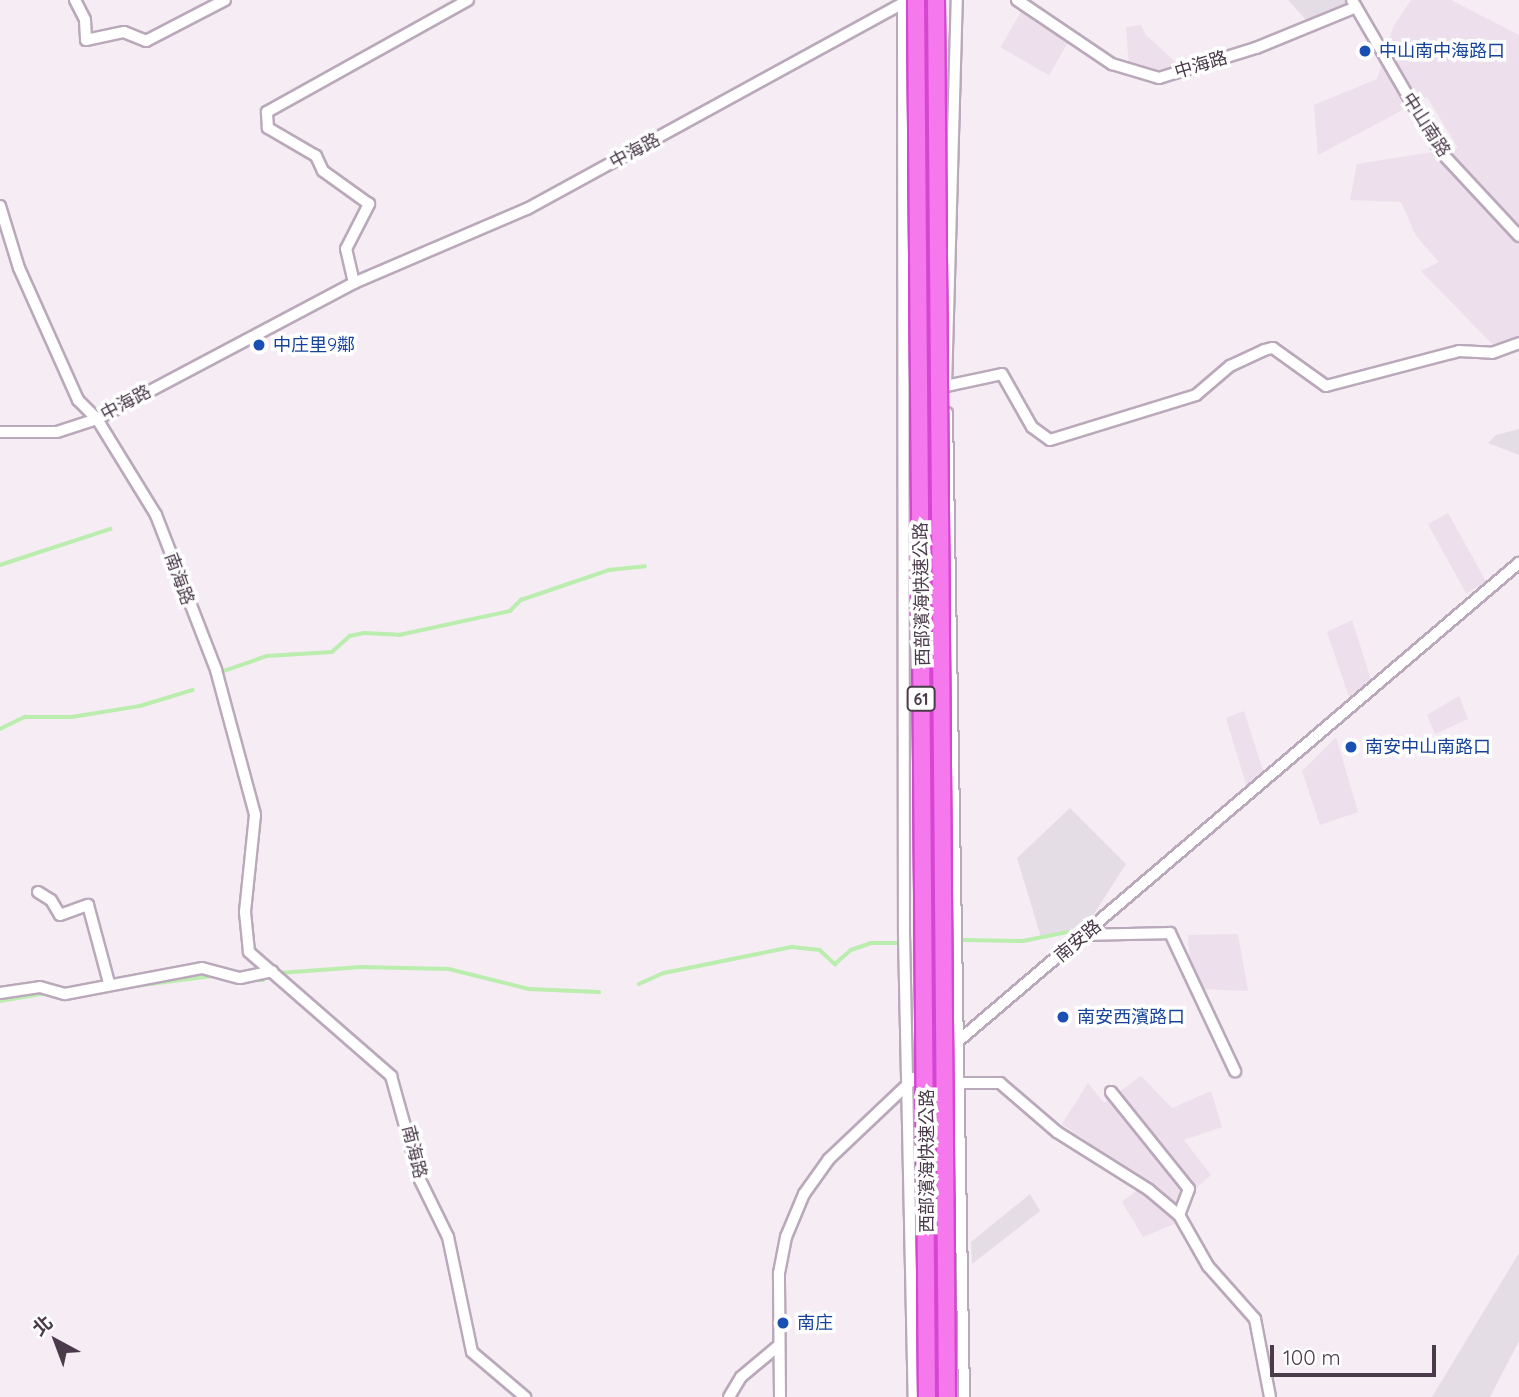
<!DOCTYPE html>
<html>
<head>
<meta charset="utf-8">
<style>
  body { margin:0 }
  #map { position:relative; width:1519px; height:1397px; overflow:hidden; background:#f5ecf4; font-family:Quicksand,"Noto Sans TC",sans-serif }
  div>[style] { position:absolute }
  .residential>* { inset:0; background:#eddfec; transform-origin:0 0 }
  .industrial>* { inset:0; background:#e5dde5 }
  .stream>* { height:3.5px; margin:-1.75px; padding:0 1.75px; transform-origin:1.75px; border-radius:1.75px; background:#baedae }
  .roads { filter:drop-shadow(2px 0 #baa9ba) drop-shadow(-2px 0 #baa9ba) drop-shadow(0 2px #baa9ba) drop-shadow(0 -2px #baa9ba) }
  .minor>* { height:10px; margin:-5px; padding:0 5px; transform-origin:5px; border-radius:5px; background:#fff }
  .bridges { filter:drop-shadow(2px 0 #d547d1) drop-shadow(-2px 0 #d547d1) drop-shadow(0 2px #d547d1) drop-shadow(0 -2px #d547d1) }
  .highway-bridge>* { height:16px; margin:-8px; padding:0 8px; transform-origin:8px; border-radius:8px; background:#f578ed }
  .dots>* { width:19px; height:19px; translate:-50% -50%; box-sizing:border-box; border:4px solid #fff; border-radius:50% }
  span { translate:-50% -50%; white-space:nowrap; text-align:center; line-height:1.15; -webkit-text-stroke:7px #fff; paint-order:stroke }
  .shield-label span { padding:2px 5px; background:#fff; border:2px solid; border-radius:5px; -webkit-text-stroke-width:0 }
  .shield-label { font-size:16px; color:#4a3a4a; font-weight:700 }
  .transit-label { font-size:18px; color:#164399 }
  .left { translate:0 -50%; text-align:left }
  .street-label { font-size:18px; color:#4a3a4a }
  .north { position:absolute; left:21px; top:1306px; width:70px; height:70px; -webkit-text-stroke:5px #fff; paint-order:stroke; rotate:319deg; font-size:19px; font-weight:700; line-height:28px; text-align:center; color:#4a3a4a }
  .north::after { content:''; display:block; margin:auto; width:24px; height:32px; background:#4a3a4a; clip-path:polygon(50% 0,100% 100%,50% 72%,0 100%) }
  .scale { position:absolute; left:1270px; top:1345px; width:166px; height:32px; box-sizing:border-box; border:4px solid #4a3a4a; border-top:0; padding-left:9px; font-size:21px; line-height:24px; white-space:nowrap; color:#4a3a4a; -webkit-text-stroke:5px #fff; paint-order:stroke }
</style>
</head>
<body>
<div id="map">
  <div class="residential">
    <div style="clip-path:polygon(1411px 0,1451px 0,1519px 35px,1519px 341px,1499px 351px,1421px 271px,1439px 262px,1416px 236px,1401px 202px,1350px 200px,1357px 164px,1458px 148px,1427px 97px,1318px 155px,1314px 105px,1377px 79px,1393px 27px)"></div>
    <div style="left:1022px;top:10px;width:56px;height:43px;rotate:30deg"></div>
    <div style="clip-path:polygon(1141px 25px,1146px 35px,1182px 68px,1152px 75px,1129px 68px,1126px 27px)"></div>
    <div style="left:1448px;top:513px;width:79px;height:23px;rotate:61deg"></div>
    <div style="clip-path:polygon(1352px 620px,1371px 680px,1349px 697px,1327px 632px)"></div>
    <div style="clip-path:polygon(1459px 696px,1468px 719px,1435px 734px,1427px 715px)"></div>
    <div style="clip-path:polygon(1244px 711px,1264px 774px,1247px 788px,1226px 718px)"></div>
    <div style="clip-path:polygon(1336px 737px,1358px 812px,1320px 825px,1302px 771px)"></div>
    <div style="clip-path:polygon(1238px 934px,1248px 991px,1204px 989px,1190px 959px,1188px 935px)"></div>
    <div style="clip-path:polygon(1141px 1076px,1172px 1108px,1211px 1091px,1222px 1127px,1184px 1140px,1211px 1175px,1199px 1185px,1174px 1224px,1143px 1237px,1122px 1202px,1146px 1183px,1062px 1124px,1088px 1083px,1104px 1103px)"></div>
  </div>
  <div class="industrial">
    <div style="clip-path:polygon(1288px 0,1344px 0,1349px 8px,1310px 24px)"></div>
    <div style="clip-path:polygon(1519px 429px,1519px 455px,1488px 443px,1496px 435px)"></div>
    <div style="clip-path:polygon(1070px 808px,1126px 864px,1092px 917px,1067px 932px,1041px 937px,1017px 858px)"></div>
    <div style="clip-path:polygon(1030px 1194px,1040px 1211px,972px 1264px,971px 1242px)"></div>
    <div style="clip-path:polygon(1519px 1253px,1519px 1341px,1490px 1397px,1432px 1397px)"></div>
  </div>
  <div class="stream">
    <div style="left:0;top:565px;width:116px;rotate:-18.1deg"></div>
    <div style="left:224px;top:671px;width:46px;rotate:-19.2deg"></div>
    <div style="left:267px;top:656px;width:65px;rotate:-3.5deg"></div>
    <div style="left:332px;top:652px;width:24px;rotate:-42deg"></div>
    <div style="left:350px;top:636px;width:14px;rotate:-12deg"></div>
    <div style="left:364px;top:633px;width:35px;rotate:3deg"></div>
    <div style="left:399px;top:635px;width:114px;rotate:-12.2deg"></div>
    <div style="left:510px;top:611px;width:16px;rotate:-45deg"></div>
    <div style="left:521px;top:600px;width:93px;rotate:-18.8deg"></div>
    <div style="left:609px;top:570px;width:36px;rotate:-6deg"></div>
    <div style="left:0;top:729px;width:28px;rotate:-26deg"></div>
    <div style="left:25px;top:717px;width:47px"></div>
    <div style="left:72px;top:717px;width:69px;rotate:-9.2deg"></div>
    <div style="left:140px;top:706px;width:55px;rotate:-16.8deg"></div>
    <div style="left:964px;top:940px;width:59px;rotate:1deg"></div>
    <div style="left:1023px;top:941px;width:46px;rotate:-11.3deg"></div>
    <div style="left:279px;top:973px;width:82px;rotate:-4.2deg"></div>
    <div style="left:361px;top:967px;width:88px;rotate:1.3deg"></div>
    <div style="left:449px;top:969px;width:82px;rotate:14deg"></div>
    <div style="left:529px;top:989px;width:70px;rotate:2.5deg"></div>
    <div style="left:244px;top:980px;width:19px"></div>
    <div style="left:639px;top:984px;width:27px;rotate:-24deg"></div>
    <div style="left:664px;top:973px;width:131px;rotate:-11.5deg"></div>
    <div style="left:792px;top:947px;width:28px;rotate:6deg"></div>
    <div style="left:820px;top:950px;width:21px;rotate:43deg"></div>
    <div style="left:835px;top:964px;width:21px;rotate:-41deg"></div>
    <div style="left:851px;top:950px;width:21px;rotate:-19deg"></div>
    <div style="left:871px;top:943px;width:26px"></div>
    <div style="left:127px;top:987px;width:87px;rotate:-7.3deg"></div>
    <div style="left:73px;top:997px;width:19px;rotate:-9deg"></div>
    <div style="left:0;top:1001px;width:49px;rotate:-9.5deg"></div>
  </div>
  <div class="roads">
    <div class="minor">
      <div style="left:75px;top:0;width:22px;rotate:63deg"></div>
      <div style="left:85px;top:20px;width:20px;rotate:87deg"></div>
      <div style="left:86px;top:40px;width:39px;rotate:-12deg"></div>
      <div style="left:124px;top:32px;width:24px;rotate:22deg"></div>
      <div style="left:146px;top:41px;width:89px;rotate:-27.4deg"></div>
      <div style="left:903px;top:0;width:935px;rotate:89.94deg"></div>
      <div style="left:904px;top:935px;width:462px;rotate:88.8deg"></div>
      <div style="left:1017px;top:0;width:115px;rotate:34deg"></div>
      <div style="left:1112px;top:64px;width:49px;rotate:16.6deg"></div>
      <div style="left:1159px;top:78px;width:102px;rotate:-17.2deg"></div>
      <div style="left:1256px;top:48px;width:108px;rotate:-22.3deg"></div>
      <div style="left:1352px;top:0;width:175px;rotate:59.8deg"></div>
      <div style="left:1440px;top:151px;width:116px;rotate:47.1deg"></div>
      <div style="left:0;top:206px;width:65px;rotate:73deg"></div>
      <div style="left:19px;top:268px;width:145px;rotate:65.9deg"></div>
      <div style="left:78px;top:400px;width:27px;rotate:45deg"></div>
      <div style="left:97px;top:419px;width:113px;rotate:58.4deg"></div>
      <div style="left:156px;top:515px;width:166px;rotate:68.8deg"></div>
      <div style="left:216px;top:670px;width:150px;rotate:74.9deg"></div>
      <div style="left:255px;top:815px;width:98px;rotate:95.9deg"></div>
      <div style="left:245px;top:912px;width:40px;rotate:84.3deg"></div>
      <div style="left:249px;top:952px;width:189px;rotate:41.1deg"></div>
      <div style="left:391px;top:1076px;width:108px;rotate:74.4deg"></div>
      <div style="left:420px;top:1180px;width:64px;rotate:63.8deg"></div>
      <div style="left:448px;top:1237px;width:117px;rotate:78.2deg"></div>
      <div style="left:472px;top:1352px;width:70px;rotate:40.3deg"></div>
      <div style="left:354px;top:283px;width:35px;rotate:-103deg"></div>
      <div style="left:346px;top:249px;width:51px;rotate:-62.9deg"></div>
      <div style="left:369px;top:204px;width:57px;rotate:-144.3deg"></div>
      <div style="left:323px;top:171px;width:17px;rotate:-115deg"></div>
      <div style="left:316px;top:156px;width:56px;rotate:-149.7deg"></div>
      <div style="left:268px;top:128px;width:16px;rotate:-94deg"></div>
      <div style="left:267px;top:112px;width:230px;rotate:-29.1deg"></div>
      <div style="left:946px;top:386px;width:386px;rotate:-88.4deg"></div>
      <div style="left:946px;top:386px;width:57px;rotate:-12.1deg"></div>
      <div style="left:1002px;top:374px;width:61px;rotate:60.5deg"></div>
      <div style="left:1032px;top:427px;width:22px;rotate:36deg"></div>
      <div style="left:1050px;top:440px;width:153px;rotate:-17.1deg"></div>
      <div style="left:1196px;top:395px;width:45px;rotate:-40.5deg"></div>
      <div style="left:1230px;top:366px;width:38px;rotate:-25deg"></div>
      <div style="left:1264px;top:350px;width:9px;rotate:-13deg"></div>
      <div style="left:1273px;top:348px;width:65px;rotate:35.6deg"></div>
      <div style="left:1326px;top:386px;width:138px;rotate:-14.7deg"></div>
      <div style="left:1459px;top:351px;width:33px;rotate:3deg"></div>
      <div style="left:1492px;top:353px;width:29px;rotate:-20deg"></div>
      <div style="left:947px;top:413px;width:984px;rotate:89.01deg"></div>
      <div style="left:0;top:432px;width:57px"></div>
      <div style="left:57px;top:432px;width:42px;rotate:-18deg"></div>
      <div style="left:97px;top:419px;width:291px;rotate:-27.9deg"></div>
      <div style="left:354px;top:283px;width:188px;rotate:-23.2deg"></div>
      <div style="left:527px;top:209px;width:431px;rotate:-28.7deg"></div>
      <div style="left:38px;top:892px;width:15px;rotate:32deg"></div>
      <div style="left:51px;top:900px;width:17px;rotate:59deg"></div>
      <div style="left:60px;top:915px;width:30px;rotate:-20deg"></div>
      <div style="left:88px;top:905px;width:81px;rotate:74.9deg"></div>
      <div style="left:1085px;top:935px;width:85px;rotate:-1.3deg"></div>
      <div style="left:1170px;top:933px;width:153px;rotate:64.8deg"></div>
      <div style="left:0;top:993px;width:40px;rotate:-8.5deg"></div>
      <div style="left:40px;top:987px;width:26px;rotate:16deg"></div>
      <div style="left:65px;top:994px;width:139px;rotate:-10.7deg"></div>
      <div style="left:202px;top:968px;width:39px;rotate:15deg"></div>
      <div style="left:240px;top:978px;width:33px;rotate:-12deg"></div>
      <div style="left:919px;top:1083px;width:81px"></div>
      <div style="left:1000px;top:1083px;width:75px;rotate:40.7deg"></div>
      <div style="left:1057px;top:1132px;width:109px;rotate:32.2deg"></div>
      <div style="left:1149px;top:1190px;width:39px;rotate:40deg"></div>
      <div style="left:1179px;top:1215px;width:59px;rotate:60.4deg"></div>
      <div style="left:1208px;top:1266px;width:71px;rotate:48.4deg"></div>
      <div style="left:1255px;top:1319px;width:79px;rotate:79.1deg"></div>
      <div style="left:1111px;top:1092px;width:124px;rotate:51.2deg"></div>
      <div style="left:1189px;top:1189px;width:28px;rotate:111deg"></div>
      <div style="left:729px;top:1397px;width:23px;rotate:-59deg"></div>
      <div style="left:741px;top:1377px;width:47px;rotate:-39.8deg"></div>
      <div style="left:780px;top:1397px;width:124px;rotate:-90.5deg"></div>
      <div style="left:779px;top:1273px;width:37px;rotate:-79deg"></div>
      <div style="left:786px;top:1237px;width:47px;rotate:-67.3deg"></div>
      <div style="left:804px;top:1194px;width:43px;rotate:-54.5deg"></div>
      <div style="left:829px;top:1159px;width:110px;rotate:-43.5deg"></div>
      <div style="left:909px;top:1083px;width:802px;rotate:-40.45deg"></div>
    </div>
  </div>
  <div class="bridges">
    <div class="highway-bridge">
      <div style="left:916px;top:0;width:1397px;rotate:89.55deg"></div>
      <div style="left:936px;top:0;width:1397px;rotate:89.55deg"></div>
    </div>
  </div>
  <div class="dots">
    <div style="left:1365px;top:51px;background:#1a4fb4"></div>
    <div style="left:259px;top:345px;background:#1a4fb4"></div>
    <div style="left:1351px;top:747px;background:#1a4fb4"></div>
    <div style="left:1063px;top:1017px;background:#1a4fb4"></div>
    <div style="left:783px;top:1323px;background:#1a4fb4"></div>
  </div>
  <div class="shield-label">
    <span style="left:921px;top:699px">61</span>
  </div>
  <div class="transit-label">
    <span class="left" style="left:1379px;top:51px">中山南中海路口</span>
    <span class="left" style="left:273px;top:345px">中庄里9鄰</span>
    <span class="left" style="left:1365px;top:747px">南安中山南路口</span>
    <span class="left" style="left:1077px;top:1017px">南安西濱路口</span>
    <span class="left" style="left:797px;top:1323px">南庄</span>
  </div>
  <div class="street-label">
    <span style="left:1201px;top:65px;rotate:-17deg">中海路</span>
    <span style="left:1426px;top:125px;rotate:57deg">中山南路</span>
    <span style="left:635px;top:151px;rotate:-28deg">中海路</span>
    <span style="left:126px;top:403px;rotate:-28deg">中海路</span>
    <span style="left:179px;top:579px;rotate:70deg">南海路</span>
    <span style="left:922px;top:594px;rotate:-91deg">西部濱海快速公路</span>
    <span style="left:1078px;top:941px;rotate:-40deg">南安路</span>
    <span style="left:414px;top:1152px;rotate:76deg">南海路</span>
    <span style="left:927px;top:1161px;rotate:-90deg">西部濱海快速公路</span>
  </div>
  <div class="north">北</div>
  <div class="scale">100 m</div>
</div>
</body>
</html>
